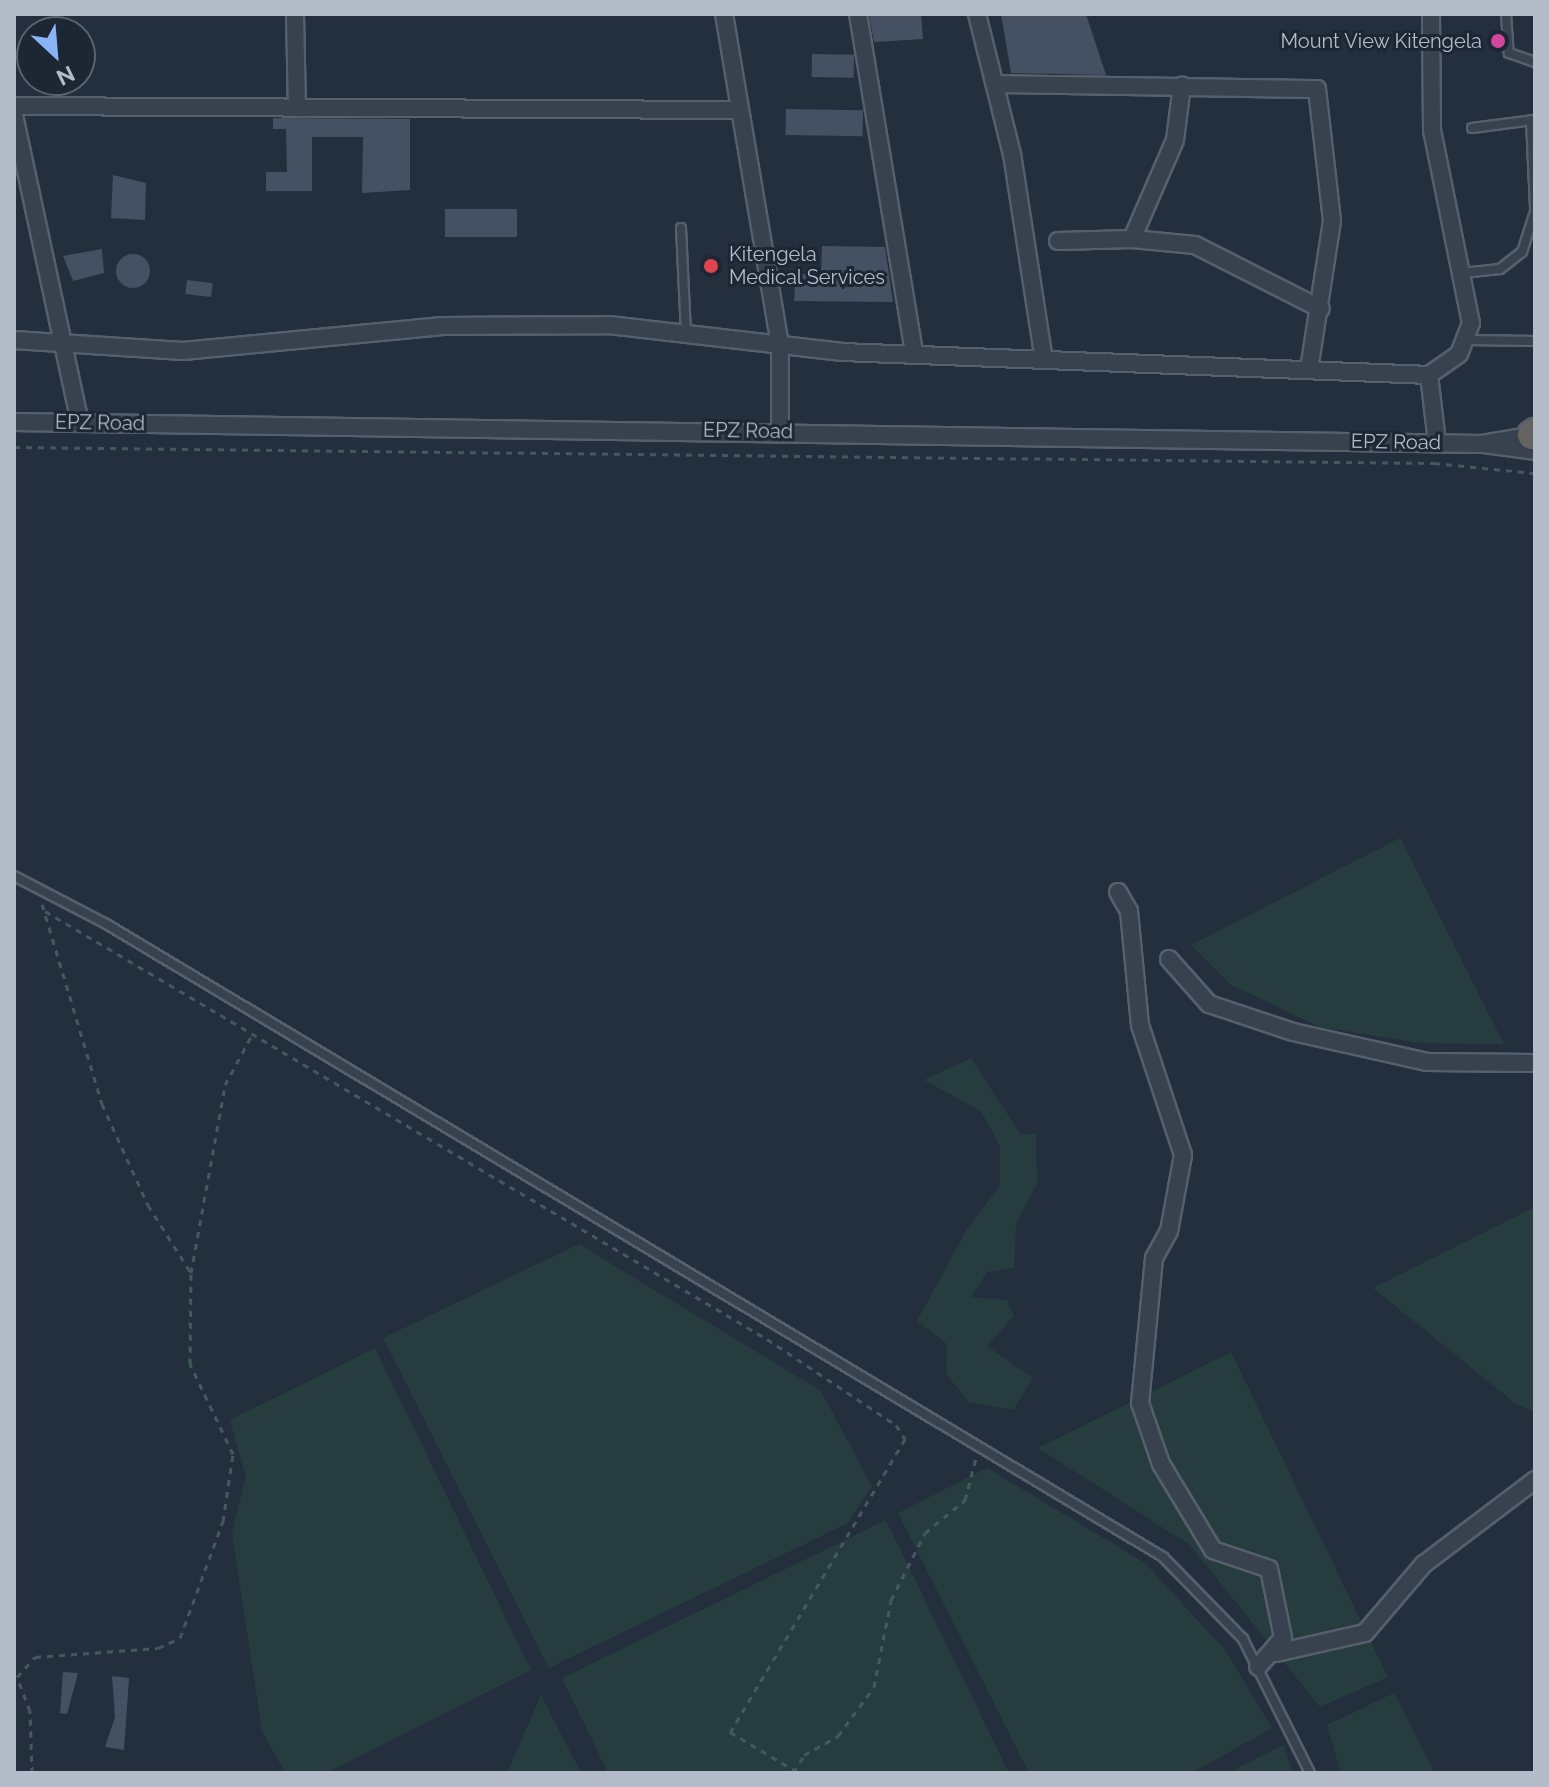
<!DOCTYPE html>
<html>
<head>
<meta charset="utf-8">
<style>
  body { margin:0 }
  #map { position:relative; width:1549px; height:1787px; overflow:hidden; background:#242f3e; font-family:Raleway,sans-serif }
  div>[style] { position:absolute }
  .green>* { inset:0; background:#263c3f }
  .building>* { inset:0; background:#455162; transform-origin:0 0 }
  .round { border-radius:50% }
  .path>* { height:3px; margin-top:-1.5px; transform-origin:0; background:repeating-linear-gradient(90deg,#44595c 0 6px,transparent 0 12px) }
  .roads { filter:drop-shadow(2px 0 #565f6c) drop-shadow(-2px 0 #565f6c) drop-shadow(0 2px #565f6c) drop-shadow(0 -2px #565f6c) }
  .service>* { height:8px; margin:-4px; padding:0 4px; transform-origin:4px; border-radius:4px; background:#38414e }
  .minor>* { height:16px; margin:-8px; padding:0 8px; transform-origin:8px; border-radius:8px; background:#38414e }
  .trunk>* { height:28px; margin:-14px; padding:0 14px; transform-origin:14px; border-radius:14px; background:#656462 }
  .dots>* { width:22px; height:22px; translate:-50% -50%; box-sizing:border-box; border:4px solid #1d2633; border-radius:50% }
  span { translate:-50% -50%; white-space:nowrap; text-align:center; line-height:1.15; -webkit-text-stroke:6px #1d2633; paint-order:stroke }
  .poi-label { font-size:20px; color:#b4bcc9 }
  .right { translate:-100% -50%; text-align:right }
  .left { translate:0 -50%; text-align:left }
  .street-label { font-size:20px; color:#b4bcc9 }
  .frame { position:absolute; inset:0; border:16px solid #b4bcc9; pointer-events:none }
  .north { position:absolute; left:16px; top:16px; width:80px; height:80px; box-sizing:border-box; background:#1d2633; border:2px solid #59626f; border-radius:50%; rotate:154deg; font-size:22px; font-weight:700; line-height:32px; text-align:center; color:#b4bcc9 }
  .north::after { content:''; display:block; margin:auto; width:28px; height:36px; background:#8ab4f8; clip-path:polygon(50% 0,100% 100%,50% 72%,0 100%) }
</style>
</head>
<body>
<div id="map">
  <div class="green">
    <div style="clip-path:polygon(1400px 838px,1504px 1044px,1419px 1043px,1320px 1027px,1231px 985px,1191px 945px)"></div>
    <div style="clip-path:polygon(971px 1058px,1021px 1135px,1036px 1133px,1037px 1184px,1016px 1224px,1014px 1268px,987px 1272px,971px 1297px,1007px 1300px,1014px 1316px,987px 1346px,1033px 1378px,1013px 1410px,968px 1402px,946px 1373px,947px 1344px,917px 1321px,967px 1229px,1000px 1186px,1000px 1146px,981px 1111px,924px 1080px)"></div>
    <div style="clip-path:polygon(1535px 1207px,1535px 1412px,1516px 1404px,1373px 1288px)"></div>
    <div style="clip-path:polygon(579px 1244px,821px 1391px,872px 1486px,848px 1523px,549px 1668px,383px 1338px)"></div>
    <div style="clip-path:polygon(375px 1348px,531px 1670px,326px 1773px,285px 1773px,262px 1731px,232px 1533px,246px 1477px,230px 1420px)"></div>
    <div style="clip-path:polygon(1231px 1352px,1388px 1677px,1320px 1707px,1190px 1545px,1038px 1448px)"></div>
    <div style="clip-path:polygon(987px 1468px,1145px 1563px,1226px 1651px,1272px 1728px,1192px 1773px,1029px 1773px,898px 1513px)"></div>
    <div style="clip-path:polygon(886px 1520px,1009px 1773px,608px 1773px,562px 1678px)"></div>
    <div style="clip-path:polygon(1394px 1693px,1435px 1773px,1341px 1773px,1327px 1725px)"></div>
    <div style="clip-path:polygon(541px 1695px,581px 1773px,507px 1773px)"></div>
    <div style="clip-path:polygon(1284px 1745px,1292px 1773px,1228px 1773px)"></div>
  </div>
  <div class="building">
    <div style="clip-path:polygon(869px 14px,921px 14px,923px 39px,874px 42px)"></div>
    <div style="clip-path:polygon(1001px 14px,1086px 14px,1106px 75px,1011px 73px)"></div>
    <div style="left:812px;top:54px;width:42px;height:23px;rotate:1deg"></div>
    <div style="left:786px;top:109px;width:77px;height:26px;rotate:1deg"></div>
    <div style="clip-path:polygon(273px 118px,410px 119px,410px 190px,362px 193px,363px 137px,312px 137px,312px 191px,266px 191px,266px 172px,287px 172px,286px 129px,273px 129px)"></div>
    <div style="clip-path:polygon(113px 175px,146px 183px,145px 220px,111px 218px)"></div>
    <div style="left:445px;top:209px;width:72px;height:28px"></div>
    <div style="clip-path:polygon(822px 246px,885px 247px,893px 302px,794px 301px,796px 274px,821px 274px)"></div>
    <div style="clip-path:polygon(102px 249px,104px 273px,73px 281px,63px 256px)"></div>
    <div class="round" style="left:116px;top:254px;width:34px;height:34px"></div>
    <div style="left:187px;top:280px;width:26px;height:14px;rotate:7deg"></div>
    <div style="clip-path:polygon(63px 1672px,78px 1673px,67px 1714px,60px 1713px)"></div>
    <div style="clip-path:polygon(112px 1676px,129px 1678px,124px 1750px,105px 1747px,115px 1717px)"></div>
  </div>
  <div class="path">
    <div style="left:14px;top:447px;width:1420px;rotate:0.65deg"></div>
    <div style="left:1434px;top:463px;width:101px;rotate:5.7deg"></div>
    <div style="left:42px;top:904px;width:209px;rotate:73.3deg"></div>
    <div style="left:102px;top:1104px;width:111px;rotate:65.5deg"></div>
    <div style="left:148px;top:1205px;width:80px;rotate:57.7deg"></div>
    <div style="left:45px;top:911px;width:839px;rotate:30.66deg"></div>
    <div style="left:767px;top:1339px;width:155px;rotate:33.7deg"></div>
    <div style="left:896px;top:1425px;width:17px;rotate:57deg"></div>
    <div style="left:905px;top:1439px;width:341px;rotate:120.8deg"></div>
    <div style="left:730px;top:1732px;width:80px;rotate:30.7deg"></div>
    <div style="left:32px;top:1773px;width:62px;rotate:-91.8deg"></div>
    <div style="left:30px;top:1711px;width:36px;rotate:-111deg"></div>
    <div style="left:17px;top:1677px;width:27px;rotate:-48deg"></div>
    <div style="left:35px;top:1657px;width:123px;rotate:-4.2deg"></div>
    <div style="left:158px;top:1648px;width:24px;rotate:-24deg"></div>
    <div style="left:180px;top:1638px;width:125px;rotate:-69.8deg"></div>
    <div style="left:223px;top:1521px;width:68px;rotate:-81.5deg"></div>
    <div style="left:233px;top:1454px;width:100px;rotate:-115.5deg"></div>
    <div style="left:190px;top:1364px;width:91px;rotate:-89.4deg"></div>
    <div style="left:191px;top:1273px;width:191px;rotate:-79.7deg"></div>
    <div style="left:225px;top:1085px;width:59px;rotate:-61.7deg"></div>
    <div style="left:794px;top:1773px;width:21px;rotate:-61deg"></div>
    <div style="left:804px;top:1755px;width:39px;rotate:-29deg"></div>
    <div style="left:838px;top:1736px;width:61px;rotate:-53.7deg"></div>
    <div style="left:874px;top:1687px;width:89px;rotate:-78.9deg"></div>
    <div style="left:891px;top:1600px;width:75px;rotate:-63.1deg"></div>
    <div style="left:925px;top:1533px;width:52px;rotate:-39.5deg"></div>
    <div style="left:965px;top:1500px;width:43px;rotate:-75.3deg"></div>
  </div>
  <div class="roads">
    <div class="service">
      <div style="left:1506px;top:14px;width:39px;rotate:86deg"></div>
      <div style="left:1509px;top:53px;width:28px;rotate:19deg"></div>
      <div style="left:1531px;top:120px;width:89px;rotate:87.4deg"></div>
      <div style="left:1472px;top:128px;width:63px;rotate:-7.4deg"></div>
      <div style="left:681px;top:228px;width:105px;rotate:87.3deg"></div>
      <div style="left:1462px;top:273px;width:38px;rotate:-6deg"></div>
      <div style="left:1500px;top:269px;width:28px;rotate:-38deg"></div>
      <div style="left:1522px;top:252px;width:42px;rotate:-72deg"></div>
      <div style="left:1468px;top:340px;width:67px;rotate:0.9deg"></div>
      <div style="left:14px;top:876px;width:106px;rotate:27.5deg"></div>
      <div style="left:108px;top:925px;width:1230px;rotate:30.92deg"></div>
      <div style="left:1163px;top:1557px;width:115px;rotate:45.7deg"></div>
      <div style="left:1243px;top:1639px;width:150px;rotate:63.4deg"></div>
    </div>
    <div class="minor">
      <div style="left:295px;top:14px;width:93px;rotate:88.8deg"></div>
      <div style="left:724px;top:14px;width:335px;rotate:80.4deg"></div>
      <div style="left:780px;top:344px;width:88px;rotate:90deg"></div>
      <div style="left:858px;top:14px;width:344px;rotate:80.6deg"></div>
      <div style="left:977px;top:14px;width:144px;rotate:76deg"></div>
      <div style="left:1012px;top:154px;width:203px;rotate:81.2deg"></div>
      <div style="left:1431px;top:14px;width:116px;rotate:89.5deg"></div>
      <div style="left:1432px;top:130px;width:197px;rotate:78.6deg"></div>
      <div style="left:1471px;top:323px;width:33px;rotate:111deg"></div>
      <div style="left:1459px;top:354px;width:37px;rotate:145deg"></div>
      <div style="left:1429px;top:375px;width:67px;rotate:83.2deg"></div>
      <div style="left:995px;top:84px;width:322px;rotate:0.9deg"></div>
      <div style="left:1317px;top:89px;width:133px;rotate:83.5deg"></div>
      <div style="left:1332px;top:221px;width:150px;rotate:98.8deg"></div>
      <div style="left:14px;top:106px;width:726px;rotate:0.32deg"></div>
      <div style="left:14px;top:115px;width:315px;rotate:77.9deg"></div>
      <div style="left:1132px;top:239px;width:63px;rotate:5.4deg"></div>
      <div style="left:1195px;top:245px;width:141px;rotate:26.9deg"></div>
      <div style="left:1058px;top:241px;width:74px;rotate:-1.5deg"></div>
      <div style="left:1132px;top:239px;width:108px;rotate:-66.5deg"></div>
      <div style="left:1175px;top:140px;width:55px;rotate:-82.7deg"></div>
      <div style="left:14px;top:340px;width:169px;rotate:3.7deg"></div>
      <div style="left:183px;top:351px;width:261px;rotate:-5.5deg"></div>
      <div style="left:443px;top:326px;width:166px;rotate:-0.3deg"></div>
      <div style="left:609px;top:325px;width:235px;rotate:6.6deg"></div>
      <div style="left:842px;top:352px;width:587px;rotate:2.24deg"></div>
      <div style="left:14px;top:422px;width:1468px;rotate:0.86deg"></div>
      <div style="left:1482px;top:444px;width:54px;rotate:-9.6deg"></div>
      <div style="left:1484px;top:444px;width:51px;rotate:7.8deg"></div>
      <div style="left:1118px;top:892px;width:22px;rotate:60deg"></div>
      <div style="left:1129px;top:911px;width:115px;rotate:84.5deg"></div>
      <div style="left:1140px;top:1025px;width:137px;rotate:71.7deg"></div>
      <div style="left:1183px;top:1155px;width:77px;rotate:100.4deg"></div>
      <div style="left:1169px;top:1231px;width:31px;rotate:119deg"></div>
      <div style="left:1154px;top:1258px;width:146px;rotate:95.5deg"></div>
      <div style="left:1140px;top:1403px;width:65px;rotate:71deg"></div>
      <div style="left:1161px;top:1464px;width:100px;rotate:58.8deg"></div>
      <div style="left:1213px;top:1550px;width:59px;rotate:18.7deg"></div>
      <div style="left:1269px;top:1569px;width:70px;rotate:78.5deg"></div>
      <div style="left:1283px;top:1638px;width:38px;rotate:131deg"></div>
      <div style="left:1169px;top:959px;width:60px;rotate:48.4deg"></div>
      <div style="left:1209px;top:1004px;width:89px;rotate:18.4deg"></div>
      <div style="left:1293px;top:1032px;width:137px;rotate:12.6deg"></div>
      <div style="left:1427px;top:1062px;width:108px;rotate:0.5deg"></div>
      <div style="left:1276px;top:1653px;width:91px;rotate:-12.7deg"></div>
      <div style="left:1365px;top:1633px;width:91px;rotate:-49.5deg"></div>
      <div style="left:1424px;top:1564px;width:139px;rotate:-37.1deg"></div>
    </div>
    <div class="trunk">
      <div style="left:1532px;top:435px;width:4px;rotate:-34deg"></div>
    </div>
  </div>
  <div class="dots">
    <div style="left:1498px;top:41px;background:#d1479c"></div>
    <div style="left:711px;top:266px;background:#e0444e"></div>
  </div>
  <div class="poi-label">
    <span class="right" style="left:1482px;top:41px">Mount View Kitengela</span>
    <span class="left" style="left:729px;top:266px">Kitengela<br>Medical Services</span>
  </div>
  <div class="street-label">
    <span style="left:100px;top:423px;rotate:1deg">EPZ Road</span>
    <span style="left:748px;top:431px;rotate:1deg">EPZ Road</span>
    <span style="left:1396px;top:442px;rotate:1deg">EPZ Road</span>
  </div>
  <div class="frame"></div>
  <div class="north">N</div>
</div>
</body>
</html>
